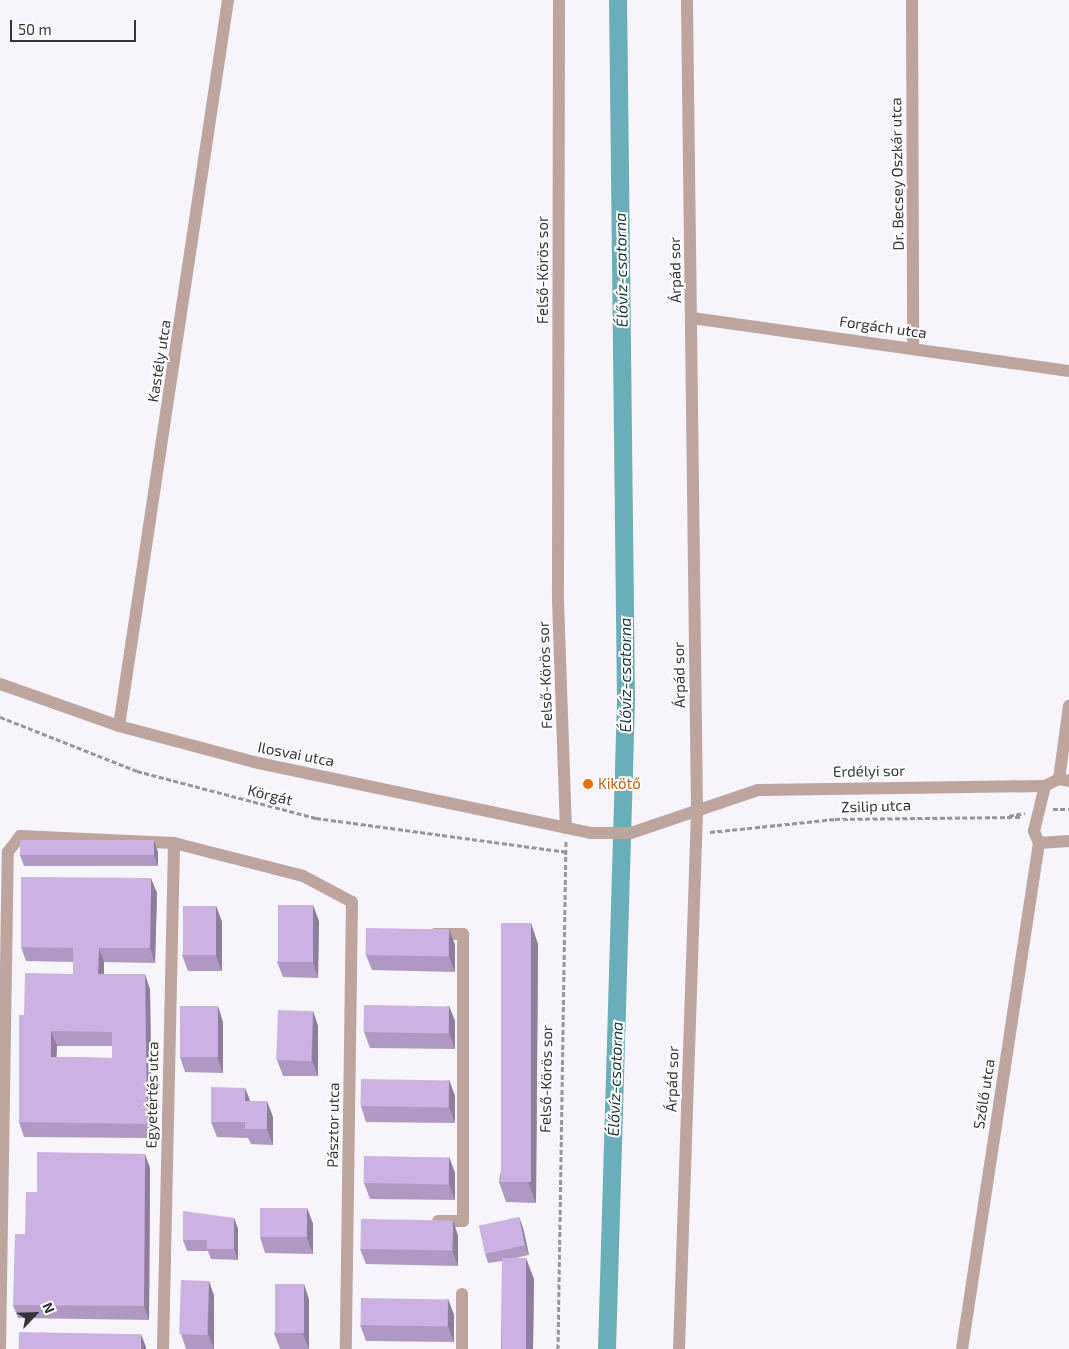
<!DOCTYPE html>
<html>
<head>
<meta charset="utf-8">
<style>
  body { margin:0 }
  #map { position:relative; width:1069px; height:1349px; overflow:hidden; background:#f7f4fb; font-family:"Exo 2",sans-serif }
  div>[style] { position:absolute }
  .canal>* { height:18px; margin:-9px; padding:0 9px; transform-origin:9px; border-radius:9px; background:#69aeb8 }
  .path>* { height:3px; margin-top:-1.5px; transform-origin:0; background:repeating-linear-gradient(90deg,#979599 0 5px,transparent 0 7.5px) }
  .street>* { height:12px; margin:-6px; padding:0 6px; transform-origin:6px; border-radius:6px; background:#bda49c }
  .wall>* { inset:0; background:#af99c2 }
  .shaded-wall>* { inset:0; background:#8f7d9e }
  .building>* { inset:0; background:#ccb2e2; transform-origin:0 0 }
  .dots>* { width:14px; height:14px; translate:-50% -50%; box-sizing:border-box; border:2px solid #fff; border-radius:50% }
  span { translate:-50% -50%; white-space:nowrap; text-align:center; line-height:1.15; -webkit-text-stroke:4px #fff; paint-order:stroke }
  .street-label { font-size:15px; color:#353436 }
  .food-label { font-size:15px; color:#c56008 }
  .left { translate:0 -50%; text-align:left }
  .water-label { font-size:16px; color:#15383c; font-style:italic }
  .north { position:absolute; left:10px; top:1289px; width:50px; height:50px; -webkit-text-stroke:4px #fff; paint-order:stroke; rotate:66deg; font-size:14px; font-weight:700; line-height:20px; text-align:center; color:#353436 }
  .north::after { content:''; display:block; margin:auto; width:18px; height:22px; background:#353436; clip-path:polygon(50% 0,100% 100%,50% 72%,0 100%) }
  .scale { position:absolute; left:10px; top:20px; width:126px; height:22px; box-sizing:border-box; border:2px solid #353436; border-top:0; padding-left:6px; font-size:15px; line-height:18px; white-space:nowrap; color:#353436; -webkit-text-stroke:4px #fff; paint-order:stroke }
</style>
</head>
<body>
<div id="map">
  <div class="canal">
    <div style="left:607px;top:1349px;width:648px;rotate:-88.32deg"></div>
    <div style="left:626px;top:701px;width:701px;rotate:-90.65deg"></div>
  </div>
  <div class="path">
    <div style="left:0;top:717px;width:147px;rotate:21.5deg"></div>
    <div style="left:137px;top:771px;width:185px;rotate:14.7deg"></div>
    <div style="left:316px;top:818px;width:252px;rotate:7.7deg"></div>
    <div style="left:1053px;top:809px;width:16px"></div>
    <div style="left:1009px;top:816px;width:16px;rotate:-11deg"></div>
    <div style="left:710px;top:832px;width:126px;rotate:-5.9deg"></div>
    <div style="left:835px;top:819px;width:187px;rotate:-0.6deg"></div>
    <div style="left:558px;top:1349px;width:508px;rotate:-89.1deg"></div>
  </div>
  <div class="street">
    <div style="left:559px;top:0;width:601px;rotate:90.1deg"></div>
    <div style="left:558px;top:601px;width:227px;rotate:88deg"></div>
    <div style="left:912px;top:0;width:348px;rotate:89.8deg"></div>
    <div style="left:692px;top:318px;width:381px;rotate:8deg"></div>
    <div style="left:0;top:684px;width:126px;rotate:19.4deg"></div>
    <div style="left:119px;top:726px;width:140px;rotate:14.9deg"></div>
    <div style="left:254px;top:762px;width:344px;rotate:11.9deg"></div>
    <div style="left:591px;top:833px;width:40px"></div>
    <div style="left:631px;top:833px;width:134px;rotate:-18.7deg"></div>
    <div style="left:758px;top:790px;width:287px;rotate:-0.8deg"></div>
    <div style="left:119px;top:726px;width:734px;rotate:-81.46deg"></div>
    <div style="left:1059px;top:779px;width:74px;rotate:-82.2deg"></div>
    <div style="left:1039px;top:843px;width:30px;rotate:-4deg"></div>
    <div style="left:435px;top:934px;width:28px"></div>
    <div style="left:463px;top:934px;width:287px;rotate:90deg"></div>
    <div style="left:463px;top:1221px;width:25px;rotate:180deg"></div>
    <div style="left:0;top:1349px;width:497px;rotate:-89.1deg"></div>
    <div style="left:8px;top:852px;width:20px;rotate:-53deg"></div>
    <div style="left:20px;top:836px;width:154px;rotate:2.6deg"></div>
    <div style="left:174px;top:843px;width:133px;rotate:14.3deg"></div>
    <div style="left:303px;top:876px;width:55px;rotate:28deg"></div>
    <div style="left:352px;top:902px;width:447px;rotate:90.8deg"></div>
    <div style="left:163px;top:1349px;width:506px;rotate:-88.75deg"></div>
    <div style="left:462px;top:1349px;width:55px;rotate:-90deg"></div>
    <div style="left:679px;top:1349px;width:538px;rotate:-88.08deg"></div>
    <div style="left:697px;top:811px;width:811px;rotate:-90.71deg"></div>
    <div style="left:962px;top:1349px;width:512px;rotate:-81.35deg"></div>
    <div style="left:1039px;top:843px;width:13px;rotate:-113deg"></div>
    <div style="left:1034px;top:831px;width:46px;rotate:-76.3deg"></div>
    <div style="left:1045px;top:786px;width:16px;rotate:-27deg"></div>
    <div style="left:1059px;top:779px;width:10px;rotate:11deg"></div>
  </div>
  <div class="wall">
    <div style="clip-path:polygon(154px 841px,158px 852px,158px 866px,24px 866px,20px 855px)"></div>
    <div style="clip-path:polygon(evenodd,157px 893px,155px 963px,104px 962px,104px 974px,150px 989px,152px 1138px,24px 1137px,19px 1122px,24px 1015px,73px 974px,73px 962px,26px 961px,21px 947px,157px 893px,57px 1046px,112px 1046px,112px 1058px,56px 1057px,57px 1046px)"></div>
    <div style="clip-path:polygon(216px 906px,222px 922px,222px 971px,188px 971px,182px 955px)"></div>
    <div style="clip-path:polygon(319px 921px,318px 978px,283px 977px,277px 962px)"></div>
    <div style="clip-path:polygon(449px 929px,455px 945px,455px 972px,372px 970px,366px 955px)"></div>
    <div style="clip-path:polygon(538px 944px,536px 1203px,506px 1202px,499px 1182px)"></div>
    <div style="clip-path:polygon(449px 1006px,455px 1021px,455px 1049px,370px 1048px,364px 1032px)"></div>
    <div style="clip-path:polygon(313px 1011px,318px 1026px,318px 1076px,283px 1076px,277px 1060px)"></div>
    <div style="clip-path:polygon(223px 1022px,223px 1073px,185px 1072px,180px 1057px)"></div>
    <div style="clip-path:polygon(449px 1080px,455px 1096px,455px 1123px,366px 1122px,361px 1106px)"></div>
    <div style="clip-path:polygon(250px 1101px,273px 1117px,273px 1145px,251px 1144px,248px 1138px,217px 1137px,211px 1122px)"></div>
    <div style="clip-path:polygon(449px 1157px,455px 1173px,455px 1200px,370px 1199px,364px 1183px)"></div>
    <div style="clip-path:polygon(150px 1168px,149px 1320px,18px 1318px,13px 1305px,25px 1234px,37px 1192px)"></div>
    <div style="clip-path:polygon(307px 1208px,313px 1224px,313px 1254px,265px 1253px,260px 1237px)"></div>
    <div style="clip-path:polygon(519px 1217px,523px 1228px,529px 1255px,515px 1258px,534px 1279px,533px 1349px,501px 1349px,502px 1261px,488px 1263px,485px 1253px)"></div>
    <div style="clip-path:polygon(234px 1218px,238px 1229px,238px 1260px,211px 1259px,208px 1251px,187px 1251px,183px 1240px)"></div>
    <div style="clip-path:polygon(453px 1220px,458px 1236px,458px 1266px,366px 1264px,360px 1249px)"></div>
    <div style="clip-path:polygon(209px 1281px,214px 1296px,214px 1349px,186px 1349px,181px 1334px)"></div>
    <div style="clip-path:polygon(304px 1284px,309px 1300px,309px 1349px,280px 1349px,274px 1333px)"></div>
    <div style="clip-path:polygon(448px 1299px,454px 1315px,454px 1342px,366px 1341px,360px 1325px)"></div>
  </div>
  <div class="shaded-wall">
    <div style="clip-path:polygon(154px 841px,158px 852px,158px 866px,154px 856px)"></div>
    <div style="clip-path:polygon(151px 878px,157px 893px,155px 963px,150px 948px)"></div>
    <div style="clip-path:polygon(313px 905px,319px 921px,318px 978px,313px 962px)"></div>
    <div style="clip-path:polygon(216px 906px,222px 922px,222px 971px,216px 956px)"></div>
    <div style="clip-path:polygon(531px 923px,538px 944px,536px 1203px,528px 1182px)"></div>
    <div style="clip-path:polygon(449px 929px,455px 945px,455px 972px,449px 956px)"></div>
    <div style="clip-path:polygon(99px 948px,104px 962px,104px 988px,98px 974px)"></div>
    <div style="clip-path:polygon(145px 974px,150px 989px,152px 1138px,147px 1124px)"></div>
    <div style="clip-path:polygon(218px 1006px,223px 1022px,223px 1073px,217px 1057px)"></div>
    <div style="clip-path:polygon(449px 1006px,455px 1021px,455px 1049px,449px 1033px)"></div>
    <div style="clip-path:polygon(313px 1011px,318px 1026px,318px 1076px,312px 1060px)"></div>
    <div style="clip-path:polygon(51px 1031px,57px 1046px,56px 1072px,51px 1057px)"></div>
    <div style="clip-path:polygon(449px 1080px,455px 1096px,455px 1123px,449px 1107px)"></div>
    <div style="clip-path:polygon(245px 1088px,251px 1103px,245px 1101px)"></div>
    <div style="clip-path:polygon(267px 1101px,273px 1117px,273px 1145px,267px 1129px)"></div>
    <div style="clip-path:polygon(145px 1154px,150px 1168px,149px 1320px,144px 1306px)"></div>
    <div style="clip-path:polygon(449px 1157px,455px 1173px,455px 1200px,449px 1184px)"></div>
    <div style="clip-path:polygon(307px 1208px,313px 1224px,313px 1254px,307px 1238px)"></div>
    <div style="clip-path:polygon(519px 1217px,523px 1228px,529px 1255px,525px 1245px)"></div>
    <div style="clip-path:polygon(234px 1218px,238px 1229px,238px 1260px,234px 1249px)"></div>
    <div style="clip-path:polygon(453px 1220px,458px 1236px,458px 1266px,452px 1250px)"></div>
    <div style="clip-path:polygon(526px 1258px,534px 1279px,533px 1349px,525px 1349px)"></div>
    <div style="clip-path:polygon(209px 1281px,214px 1296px,214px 1349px,208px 1334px)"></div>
    <div style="clip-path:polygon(304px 1284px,309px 1300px,309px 1349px,303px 1334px)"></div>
    <div style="clip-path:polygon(448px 1299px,454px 1315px,454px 1342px,448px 1326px)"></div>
    <div style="clip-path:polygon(141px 1334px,146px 1347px,146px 1349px,141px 1349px)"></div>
  </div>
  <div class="building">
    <div style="left:20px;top:840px;width:134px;height:15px"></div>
    <div style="clip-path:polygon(evenodd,21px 877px,151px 878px,150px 948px,99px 948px,98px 974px,145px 974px,147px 1124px,19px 1122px,19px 1015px,24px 1015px,25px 973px,73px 974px,73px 948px,21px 947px,21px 877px,51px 1031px,112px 1032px,112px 1058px,51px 1057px,51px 1031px)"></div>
    <div style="left:278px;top:905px;width:35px;height:57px"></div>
    <div style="left:183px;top:906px;width:33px;height:49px"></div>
    <div style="left:501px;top:923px;width:30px;height:259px"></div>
    <div style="left:366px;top:928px;width:83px;height:27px;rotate:1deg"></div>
    <div style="left:364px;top:1005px;width:85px;height:27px;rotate:1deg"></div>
    <div style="left:180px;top:1006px;width:38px;height:51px"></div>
    <div style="left:278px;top:1010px;width:35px;height:50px;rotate:2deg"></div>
    <div style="left:361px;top:1079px;width:88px;height:27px;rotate:1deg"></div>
    <div style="clip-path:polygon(211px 1087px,245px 1088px,245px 1101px,267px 1101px,267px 1129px,245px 1129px,245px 1122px,211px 1122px)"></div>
    <div style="clip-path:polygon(37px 1152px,145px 1154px,144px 1306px,13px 1305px,15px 1234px,25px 1234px,26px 1192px,37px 1192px)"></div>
    <div style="left:364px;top:1156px;width:85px;height:27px;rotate:1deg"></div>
    <div style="left:260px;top:1208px;width:47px;height:29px"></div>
    <div style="clip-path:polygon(183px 1211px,234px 1218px,234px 1249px,207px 1249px,207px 1240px,183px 1240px)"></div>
    <div style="left:519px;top:1217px;width:29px;height:41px;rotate:78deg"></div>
    <div style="left:361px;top:1219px;width:92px;height:30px;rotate:1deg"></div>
    <div style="left:502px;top:1258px;width:24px;height:91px"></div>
    <div style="left:181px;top:1280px;width:28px;height:54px;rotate:2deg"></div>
    <div style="left:275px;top:1284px;width:29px;height:49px"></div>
    <div style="left:361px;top:1298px;width:87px;height:27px;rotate:1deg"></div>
    <div style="left:19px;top:1332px;width:122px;height:17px;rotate:1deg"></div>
  </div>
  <div class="dots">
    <div style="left:588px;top:784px;background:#e8710a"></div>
  </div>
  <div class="street-label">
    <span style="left:897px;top:174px;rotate:-91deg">Dr. Becsey Oszkár utca</span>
    <span style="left:543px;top:270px;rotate:-90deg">Felső-Körös sor</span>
    <span style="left:675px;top:270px;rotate:-91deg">Árpád sor</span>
    <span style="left:883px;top:327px;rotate:8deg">Forgách utca</span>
    <span style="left:159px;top:361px;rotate:-81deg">Kastély utca</span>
    <span style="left:545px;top:675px;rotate:-92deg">Felső-Körös sor</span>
    <span style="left:679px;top:675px;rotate:-91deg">Árpád sor</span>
    <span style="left:296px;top:754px;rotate:11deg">Ilosvai utca</span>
    <span style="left:869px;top:771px;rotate:-1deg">Erdélyi sor</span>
    <span style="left:270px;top:795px;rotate:14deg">Körgát</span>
    <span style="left:876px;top:806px;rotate:-2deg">Zsilip utca</span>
    <span style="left:546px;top:1079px;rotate:-89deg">Felső-Körös sor</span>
    <span style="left:672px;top:1079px;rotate:-88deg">Árpád sor</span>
    <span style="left:984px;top:1094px;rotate:-81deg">Szőlő utca</span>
    <span style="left:152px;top:1095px;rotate:-89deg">Egyetértés utca</span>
    <span style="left:333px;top:1125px;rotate:-89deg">Pásztor utca</span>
  </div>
  <div class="food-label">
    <span class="left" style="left:598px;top:784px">Kikötő</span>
  </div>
  <div class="water-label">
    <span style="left:621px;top:270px;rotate:-91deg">Élővíz-csatorna</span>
    <span style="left:625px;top:675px;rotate:-90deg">Élővíz-csatorna</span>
    <span style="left:615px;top:1079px;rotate:-88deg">Élővíz-csatorna</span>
  </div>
  <div class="north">N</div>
  <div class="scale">50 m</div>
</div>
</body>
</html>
